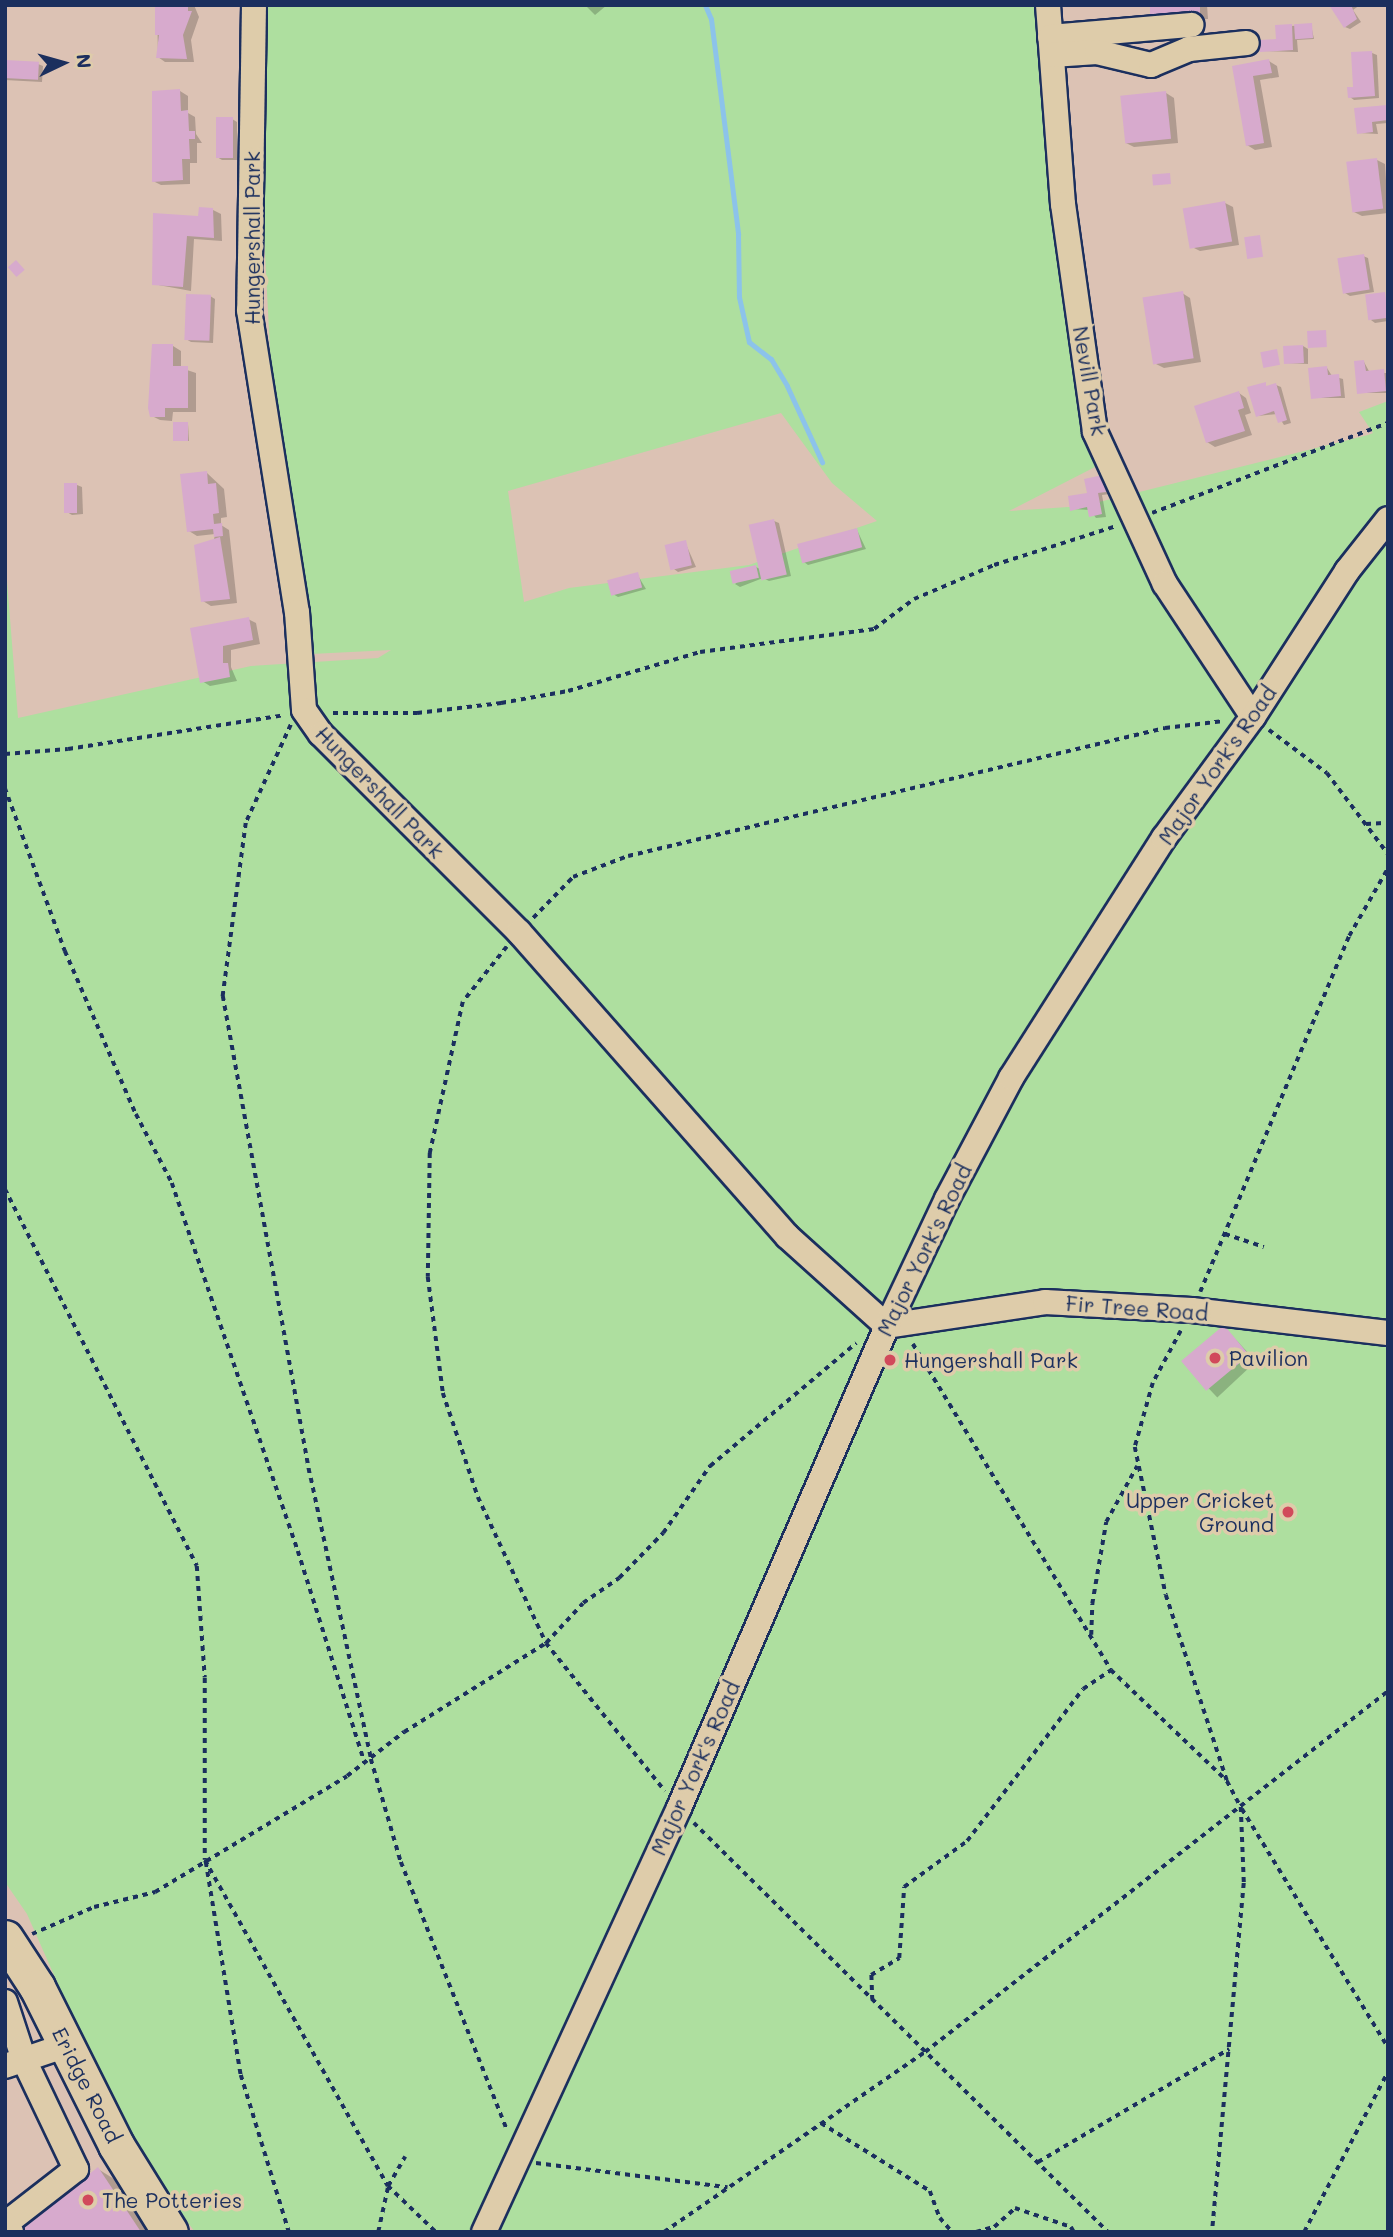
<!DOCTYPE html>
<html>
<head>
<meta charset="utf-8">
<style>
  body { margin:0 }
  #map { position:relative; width:1393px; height:2237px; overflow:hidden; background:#dcc2b4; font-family:Mali,sans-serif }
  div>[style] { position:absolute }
  .green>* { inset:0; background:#aedf9f }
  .shadow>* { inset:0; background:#0003; transform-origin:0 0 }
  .stream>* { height:5px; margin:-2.5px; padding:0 2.5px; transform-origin:2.5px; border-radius:2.5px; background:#8cc3ea }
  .building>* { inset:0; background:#d7aacd; transform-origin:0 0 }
  .path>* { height:3.5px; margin-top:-1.75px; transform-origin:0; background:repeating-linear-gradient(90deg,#1b2f5e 0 5px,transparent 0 10px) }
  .roads { filter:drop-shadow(2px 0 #1b2f5e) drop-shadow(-2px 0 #1b2f5e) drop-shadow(0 2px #1b2f5e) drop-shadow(0 -2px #1b2f5e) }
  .minor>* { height:24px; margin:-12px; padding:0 12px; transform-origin:12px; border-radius:12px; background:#deccaa }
  .highway>* { height:35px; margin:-17.5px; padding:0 17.5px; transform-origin:17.5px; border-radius:17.5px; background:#deccaa }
  .dots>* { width:19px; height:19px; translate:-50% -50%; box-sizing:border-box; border:4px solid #deccaa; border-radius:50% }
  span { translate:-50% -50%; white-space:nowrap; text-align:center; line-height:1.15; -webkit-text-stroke:7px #deccaa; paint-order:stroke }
  .street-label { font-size:21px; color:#1b2f5e }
  .poi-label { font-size:21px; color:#1b2f5e }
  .left { translate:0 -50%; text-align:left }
  .right { translate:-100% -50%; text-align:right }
  .frame { position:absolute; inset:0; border:7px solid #1b2f5e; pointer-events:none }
  .north { position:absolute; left:28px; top:28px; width:70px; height:70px; -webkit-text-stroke:5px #deccaa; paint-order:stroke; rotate:85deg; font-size:19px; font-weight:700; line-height:28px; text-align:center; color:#1b2f5e }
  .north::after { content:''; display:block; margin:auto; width:24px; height:32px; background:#1b2f5e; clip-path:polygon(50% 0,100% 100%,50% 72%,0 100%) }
</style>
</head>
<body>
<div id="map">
  <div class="green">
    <div style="clip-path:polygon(evenodd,262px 5px,1038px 5px,1039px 80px,1065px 305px,1095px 467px,1009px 511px,1083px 506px,1368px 435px,1373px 433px,1359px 412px,1388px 401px,1388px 2232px,195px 2232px,131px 2149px,27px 1914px,5px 1882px,5px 556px,18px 718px,251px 666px,378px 658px,391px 650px,311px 654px,273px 407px,264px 235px,262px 5px,781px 413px,832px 483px,877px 521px,749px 565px,569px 588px,524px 602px,508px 491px,781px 413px)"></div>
  </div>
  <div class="shadow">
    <div style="clip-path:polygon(157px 5px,194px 5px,199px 17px,191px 40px,194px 62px,165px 62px,158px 57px)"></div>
    <div style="clip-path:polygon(585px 5px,607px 5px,595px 15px)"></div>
    <div style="clip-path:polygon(1152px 5px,1207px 5px,1208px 19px,1160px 21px)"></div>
    <div style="clip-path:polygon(1332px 5px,1360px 5px,1353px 10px,1361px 22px,1350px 29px,1345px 27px)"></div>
    <div style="clip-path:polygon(1311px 25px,1314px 39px,1297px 40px,1298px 52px,1262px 51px,1291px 26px)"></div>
    <div style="clip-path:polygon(1372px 53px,1377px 55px,1379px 98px,1354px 100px,1350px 97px)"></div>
    <div style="clip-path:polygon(1269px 61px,1277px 66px,1279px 77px,1260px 80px,1272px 147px,1255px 150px,1247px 145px,1234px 67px)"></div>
    <div style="clip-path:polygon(5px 62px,38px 64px,43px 66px,42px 82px,5px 80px)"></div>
    <div style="clip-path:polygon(180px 91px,188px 96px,188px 113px,195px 117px,196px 134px,202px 143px,197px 143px,197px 163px,190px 163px,190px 184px,161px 185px,153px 181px)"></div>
    <div style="clip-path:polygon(1166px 93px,1174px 98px,1178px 143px,1134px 147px,1126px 143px)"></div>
    <div style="clip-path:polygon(1388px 107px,1388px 123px,1376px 124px,1378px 134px,1359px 133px)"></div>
    <div style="clip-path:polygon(232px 119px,237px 122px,237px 160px,222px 160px,217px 157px)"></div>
    <div style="clip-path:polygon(1377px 160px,1385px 164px,1388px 213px,1362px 216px,1354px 212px)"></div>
    <div style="clip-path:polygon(1225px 203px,1233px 207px,1239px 245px,1200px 251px,1192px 247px)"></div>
    <div style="clip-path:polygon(213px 210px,221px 214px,222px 241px,194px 239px,191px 291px,153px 284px,155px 215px,200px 218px)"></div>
    <div style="clip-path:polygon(1363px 256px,1368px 258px,1374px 292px,1350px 296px,1345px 293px)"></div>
    <div style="clip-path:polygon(1182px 293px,1190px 298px,1201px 362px,1164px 368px,1156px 364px)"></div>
    <div style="clip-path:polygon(1384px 294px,1388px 321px,1375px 323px,1371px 320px)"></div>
    <div style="clip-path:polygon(210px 296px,215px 299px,213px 343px,191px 342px,186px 339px)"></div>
    <div style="clip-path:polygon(173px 346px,181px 351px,181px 368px,196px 373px,196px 412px,173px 412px,172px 421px,160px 420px,152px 416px)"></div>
    <div style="clip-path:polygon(1303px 346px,1308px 349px,1308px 364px,1285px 363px)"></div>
    <div style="clip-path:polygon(1364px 362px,1370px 373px,1388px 373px,1388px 393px,1359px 393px)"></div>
    <div style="clip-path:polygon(1327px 368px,1332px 376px,1343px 379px,1345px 398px,1313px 398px)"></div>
    <div style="clip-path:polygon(1276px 385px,1281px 387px,1291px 423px,1284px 425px,1277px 414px,1257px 416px)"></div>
    <div style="clip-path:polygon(1239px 393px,1246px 398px,1251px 413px,1245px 415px,1252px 435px,1215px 447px,1207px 442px)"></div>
    <div style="clip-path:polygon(188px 424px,189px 441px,175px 440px)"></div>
    <div style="clip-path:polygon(207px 473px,224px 489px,227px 517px,221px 518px,221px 525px,229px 530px,237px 603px,211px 606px,203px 601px,215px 534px,197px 536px,189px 531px)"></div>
    <div style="clip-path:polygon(1086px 480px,1107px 480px,1110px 494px,1102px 495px,1106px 517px,1096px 518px,1090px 510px,1072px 509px,1089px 494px)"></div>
    <div style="clip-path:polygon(77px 485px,82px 487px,83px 514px,72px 515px,67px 512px)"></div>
    <div style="clip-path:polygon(774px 521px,779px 523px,791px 576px,769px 581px,763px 578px,740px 587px,735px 584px,756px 567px,762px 570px)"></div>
    <div style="clip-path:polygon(857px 530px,866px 549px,808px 565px,804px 562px)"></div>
    <div style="clip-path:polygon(685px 542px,696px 567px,678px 572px,674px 569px)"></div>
    <div style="clip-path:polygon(637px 574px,646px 589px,618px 597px,613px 594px)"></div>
    <div style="clip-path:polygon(248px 619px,256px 623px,260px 644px,231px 650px,231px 667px,237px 681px,210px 686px,202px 681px,192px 629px)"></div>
    <div style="left:1224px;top:1327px;width:47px;height:53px;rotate:47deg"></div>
    <div style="clip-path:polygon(98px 2169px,114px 2179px,150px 2232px,20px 2232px)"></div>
  </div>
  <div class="stream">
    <div style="left:705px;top:5px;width:15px;rotate:67deg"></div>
    <div style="left:711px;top:19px;width:217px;rotate:82.8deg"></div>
    <div style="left:738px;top:234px;width:63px;rotate:89.1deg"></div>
    <div style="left:739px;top:297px;width:46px;rotate:77.5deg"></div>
    <div style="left:749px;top:342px;width:28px;rotate:38deg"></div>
    <div style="left:771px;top:359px;width:31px;rotate:59deg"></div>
    <div style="left:787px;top:386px;width:84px;rotate:65.3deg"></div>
  </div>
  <div class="building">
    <div style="clip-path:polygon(155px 5px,188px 5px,188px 11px,192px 11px,183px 35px,187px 59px,156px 58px,159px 35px,155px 35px)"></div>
    <div style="clip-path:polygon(1150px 5px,1200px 5px,1200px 15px,1150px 18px)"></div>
    <div style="clip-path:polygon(1329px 5px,1351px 5px,1357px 19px,1344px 28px)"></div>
    <div style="left:1312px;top:23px;width:15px;height:18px;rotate:86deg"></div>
    <div style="clip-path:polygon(1292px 24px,1293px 50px,1260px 52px,1260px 40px,1276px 39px,1275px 25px)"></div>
    <div style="clip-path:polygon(1372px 51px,1375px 96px,1348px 98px,1347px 87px,1353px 87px,1351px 52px)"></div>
    <div style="clip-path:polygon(1269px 59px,1272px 73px,1253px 76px,1264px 143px,1246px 146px,1232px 66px)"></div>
    <div style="left:5px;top:60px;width:34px;height:18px;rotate:3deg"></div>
    <div style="clip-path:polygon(180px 89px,181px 111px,188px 110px,189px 131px,195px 131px,195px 139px,189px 139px,190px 159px,182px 159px,183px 180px,152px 182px,152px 91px)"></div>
    <div style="left:1166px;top:91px;width:48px;height:46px;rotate:84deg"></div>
    <div style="clip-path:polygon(1387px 105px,1388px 120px,1372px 122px,1373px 132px,1357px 134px,1354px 108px)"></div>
    <div style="left:216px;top:117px;width:17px;height:41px"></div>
    <div style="left:1377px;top:158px;width:51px;height:31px;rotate:83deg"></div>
    <div style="left:1170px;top:173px;width:11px;height:18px;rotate:85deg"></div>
    <div style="left:1225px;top:201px;width:41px;height:43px;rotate:80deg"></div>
    <div style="clip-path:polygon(199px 207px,213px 208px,214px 238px,187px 236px,183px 287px,152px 285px,153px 213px,198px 216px)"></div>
    <div style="left:1260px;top:235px;width:22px;height:16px;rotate:82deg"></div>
    <div style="left:1364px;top:254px;width:36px;height:27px;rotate:81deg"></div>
    <div style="left:16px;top:260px;width:13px;height:11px;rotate:48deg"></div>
    <div style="left:1183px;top:291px;width:68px;height:41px;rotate:81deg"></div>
    <div style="left:1385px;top:292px;width:26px;height:20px;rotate:83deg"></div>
    <div style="left:186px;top:294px;width:25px;height:46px;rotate:2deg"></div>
    <div style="left:1326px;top:330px;width:17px;height:19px;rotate:87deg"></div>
    <div style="clip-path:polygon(152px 344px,173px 344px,173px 366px,188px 366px,188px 408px,165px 408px,165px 417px,150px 417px,148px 408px)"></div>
    <div style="left:1303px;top:345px;width:18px;height:20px;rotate:87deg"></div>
    <div style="left:1277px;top:349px;width:16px;height:17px;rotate:79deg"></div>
    <div style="clip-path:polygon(1364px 360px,1366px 371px,1384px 369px,1386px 391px,1357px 394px,1354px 361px)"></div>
    <div style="clip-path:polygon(1327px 366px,1328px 375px,1339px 374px,1341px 396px,1311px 399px,1308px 368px)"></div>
    <div style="clip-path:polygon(1266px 382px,1266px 386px,1276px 383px,1287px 420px,1278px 423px,1274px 411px,1256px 417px,1247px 387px)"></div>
    <div style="clip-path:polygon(1239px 391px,1244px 408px,1238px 410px,1245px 431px,1206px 443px,1194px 406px)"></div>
    <div style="left:173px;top:422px;width:15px;height:19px"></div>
    <div style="clip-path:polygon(207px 471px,208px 484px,216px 483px,219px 513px,213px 514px,214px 524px,222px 523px,223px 536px,214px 537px,213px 529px,187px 532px,180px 474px)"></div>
    <div style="clip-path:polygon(1103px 475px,1106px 492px,1098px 493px,1102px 514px,1089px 517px,1087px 507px,1070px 511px,1068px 496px,1087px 493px,1084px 479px)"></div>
    <div style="left:64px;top:483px;width:13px;height:30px"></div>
    <div style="left:774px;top:519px;width:57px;height:26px;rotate:77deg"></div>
    <div style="left:857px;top:528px;width:20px;height:62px;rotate:75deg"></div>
    <div style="clip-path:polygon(220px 537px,230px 599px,201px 602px,194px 545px)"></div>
    <div style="left:686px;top:540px;width:26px;height:22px;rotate:77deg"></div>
    <div style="left:756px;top:565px;width:13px;height:27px;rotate:77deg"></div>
    <div style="left:638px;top:572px;width:16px;height:32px;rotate:75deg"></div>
    <div style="clip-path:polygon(249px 617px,253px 640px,223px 646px,223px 663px,228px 663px,230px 677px,200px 683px,190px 628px)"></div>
    <div style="left:1224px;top:1325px;width:39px;height:56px;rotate:50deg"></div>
    <div style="clip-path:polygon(98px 2167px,141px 2232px,17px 2232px)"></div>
  </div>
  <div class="path">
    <div style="left:1152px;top:513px;width:253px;rotate:-20.9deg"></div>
    <div style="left:333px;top:713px;width:84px"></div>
    <div style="left:417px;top:713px;width:85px;rotate:-6.8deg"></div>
    <div style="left:501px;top:703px;width:68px;rotate:-10.2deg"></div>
    <div style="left:568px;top:691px;width:138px;rotate:-16.5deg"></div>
    <div style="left:700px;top:652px;width:176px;rotate:-7.5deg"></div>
    <div style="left:874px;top:629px;width:50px;rotate:-36.9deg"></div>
    <div style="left:914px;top:599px;width:87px;rotate:-23deg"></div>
    <div style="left:994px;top:565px;width:128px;rotate:-17.7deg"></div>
    <div style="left:291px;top:725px;width:108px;rotate:114.7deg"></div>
    <div style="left:246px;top:823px;width:175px;rotate:97.6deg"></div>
    <div style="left:223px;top:996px;width:490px;rotate:79.7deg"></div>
    <div style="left:311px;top:1478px;width:287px;rotate:77.9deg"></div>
    <div style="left:371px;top:1759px;width:107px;rotate:73.8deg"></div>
    <div style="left:401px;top:1862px;width:288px;rotate:68.4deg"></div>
    <div style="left:1269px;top:730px;width:72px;rotate:36.6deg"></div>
    <div style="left:1327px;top:773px;width:101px;rotate:53deg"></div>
    <div style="left:5px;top:754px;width:63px;rotate:-4.5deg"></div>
    <div style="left:68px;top:749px;width:219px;rotate:-8.9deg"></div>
    <div style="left:5px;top:788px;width:174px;rotate:69.8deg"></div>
    <div style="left:65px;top:951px;width:178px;rotate:66.5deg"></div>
    <div style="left:136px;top:1114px;width:78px;rotate:62.4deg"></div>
    <div style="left:172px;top:1183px;width:389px;rotate:71.1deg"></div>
    <div style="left:298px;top:1551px;width:222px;rotate:72.5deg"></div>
    <div style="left:1366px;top:824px;width:22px;rotate:-3deg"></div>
    <div style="left:533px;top:918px;width:57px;rotate:-45.7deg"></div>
    <div style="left:573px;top:877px;width:59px;rotate:-20.9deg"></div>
    <div style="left:628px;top:856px;width:552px;rotate:-13.41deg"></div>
    <div style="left:1165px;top:728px;width:59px;rotate:-6.8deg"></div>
    <div style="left:507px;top:947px;width:70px;rotate:128.7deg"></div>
    <div style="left:463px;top:1002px;width:155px;rotate:102.3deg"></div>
    <div style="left:430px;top:1153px;width:124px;rotate:90.9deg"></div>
    <div style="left:428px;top:1277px;width:117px;rotate:82.6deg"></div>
    <div style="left:443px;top:1393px;width:110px;rotate:71.4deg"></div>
    <div style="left:478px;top:1497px;width:161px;rotate:65deg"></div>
    <div style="left:546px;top:1643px;width:190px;rotate:51.2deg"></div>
    <div style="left:5px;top:1189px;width:423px;rotate:63deg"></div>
    <div style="left:197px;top:1566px;width:112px;rotate:85.9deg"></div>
    <div style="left:205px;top:1678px;width:182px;rotate:90deg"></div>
    <div style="left:205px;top:1860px;width:374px;rotate:60.7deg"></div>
    <div style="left:388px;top:2186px;width:66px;rotate:43.8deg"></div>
    <div style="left:1225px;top:1234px;width:41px;rotate:18.4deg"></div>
    <div style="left:1200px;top:1292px;width:386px;rotate:-67.3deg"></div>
    <div style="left:1349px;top:936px;width:78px;rotate:-60.2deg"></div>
    <div style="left:1181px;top:1331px;width:59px;rotate:118.3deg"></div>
    <div style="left:1153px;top:1383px;width:66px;rotate:105.7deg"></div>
    <div style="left:1135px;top:1447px;width:151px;rotate:78.2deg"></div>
    <div style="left:1166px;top:1595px;width:196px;rotate:71.8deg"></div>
    <div style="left:1227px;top:1781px;width:30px;rotate:62deg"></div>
    <div style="left:1241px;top:1807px;width:76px;rotate:87.7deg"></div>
    <div style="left:1244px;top:1883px;width:350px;rotate:95.2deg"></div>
    <div style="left:913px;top:1344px;width:381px;rotate:58.7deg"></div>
    <div style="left:1111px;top:1670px;width:161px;rotate:43.7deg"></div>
    <div style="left:1091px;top:1635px;width:31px;rotate:-88deg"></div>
    <div style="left:1092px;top:1604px;width:83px;rotate:-80.3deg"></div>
    <div style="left:1106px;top:1522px;width:64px;rotate:-61deg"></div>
    <div style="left:1242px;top:1809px;width:279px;rotate:58.5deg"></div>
    <div style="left:694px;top:1823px;width:582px;rotate:44.65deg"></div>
    <div style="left:206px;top:1862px;width:216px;rotate:80.7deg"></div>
    <div style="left:241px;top:2075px;width:164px;rotate:73deg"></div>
    <div style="left:32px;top:1934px;width:68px;rotate:-23.5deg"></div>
    <div style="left:94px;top:1907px;width:63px;rotate:-13.8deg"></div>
    <div style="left:155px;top:1892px;width:224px;rotate:-31.1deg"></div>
    <div style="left:347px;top:1776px;width:72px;rotate:-37.7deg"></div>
    <div style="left:404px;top:1732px;width:168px;rotate:-32.1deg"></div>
    <div style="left:546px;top:1643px;width:54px;rotate:-47.2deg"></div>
    <div style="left:583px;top:1603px;width:44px;rotate:-34.8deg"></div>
    <div style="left:619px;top:1578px;width:63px;rotate:-45.6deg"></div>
    <div style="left:663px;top:1533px;width:82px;rotate:-55deg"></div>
    <div style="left:710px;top:1466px;width:191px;rotate:-40.1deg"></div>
    <div style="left:872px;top:2000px;width:25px;rotate:-92deg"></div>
    <div style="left:871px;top:1975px;width:33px;rotate:-31deg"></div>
    <div style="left:899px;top:1958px;width:71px;rotate:-86deg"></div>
    <div style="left:904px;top:1887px;width:78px;rotate:-36.1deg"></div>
    <div style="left:967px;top:1841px;width:191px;rotate:-52.7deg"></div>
    <div style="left:1083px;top:1689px;width:34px;rotate:-34deg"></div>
    <div style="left:821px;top:2123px;width:128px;rotate:32deg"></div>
    <div style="left:930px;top:2191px;width:29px;rotate:70deg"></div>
    <div style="left:940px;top:2218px;width:18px;rotate:49deg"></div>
    <div style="left:1038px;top:2162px;width:222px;rotate:-30.6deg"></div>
    <div style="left:536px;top:2163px;width:193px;rotate:7.2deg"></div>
    <div style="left:378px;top:2232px;width:47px;rotate:-77.7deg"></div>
    <div style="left:388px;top:2186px;width:34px;rotate:-60deg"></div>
    <div style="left:664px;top:2232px;width:317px;rotate:-34.6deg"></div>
    <div style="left:925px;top:2052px;width:587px;rotate:-37.94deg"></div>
    <div style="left:976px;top:2232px;width:19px;rotate:-16deg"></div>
    <div style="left:994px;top:2227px;width:28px;rotate:-42deg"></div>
    <div style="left:1015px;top:2208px;width:59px;rotate:18.7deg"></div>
    <div style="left:1071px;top:2227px;width:6px;rotate:59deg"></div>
    <div style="left:1304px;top:2232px;width:182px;rotate:-62.4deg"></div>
  </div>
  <div class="roads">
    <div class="minor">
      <div style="left:254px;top:5px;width:305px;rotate:90.9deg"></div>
      <div style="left:249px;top:310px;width:306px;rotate:81deg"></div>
      <div style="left:297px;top:612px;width:98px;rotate:85.9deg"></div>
      <div style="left:304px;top:710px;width:29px;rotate:55deg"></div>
      <div style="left:321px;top:734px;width:280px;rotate:45deg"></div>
      <div style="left:519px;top:932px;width:405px;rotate:48.6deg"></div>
      <div style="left:787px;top:1236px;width:135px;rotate:42deg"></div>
      <div style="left:887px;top:1326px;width:160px;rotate:-8.6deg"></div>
      <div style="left:1045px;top:1302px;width:147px;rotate:3.1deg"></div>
      <div style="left:1192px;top:1310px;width:197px;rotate:6.7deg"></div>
      <div style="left:1048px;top:5px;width:200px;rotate:85.7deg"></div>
      <div style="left:1063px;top:204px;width:230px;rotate:82deg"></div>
      <div style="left:1095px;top:432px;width:167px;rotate:65.3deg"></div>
      <div style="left:1165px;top:584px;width:159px;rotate:56.5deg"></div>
      <div style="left:1050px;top:37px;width:142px;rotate:-4.9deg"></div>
      <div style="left:1052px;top:55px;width:45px;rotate:-3.8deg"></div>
      <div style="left:1097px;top:52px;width:56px;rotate:13.5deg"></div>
      <div style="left:1151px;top:65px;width:41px;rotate:-22.8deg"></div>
      <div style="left:1189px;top:49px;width:58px;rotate:-5.9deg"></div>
      <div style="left:5px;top:2002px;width:61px;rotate:71.9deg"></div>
      <div style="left:24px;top:2060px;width:121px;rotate:64.5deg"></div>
      <div style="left:76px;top:2169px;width:90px;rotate:142.2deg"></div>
      <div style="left:5px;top:2224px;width:10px;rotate:53deg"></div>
      <div style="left:5px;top:2066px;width:65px;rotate:-18.7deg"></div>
      <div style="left:484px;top:2232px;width:467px;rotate:-65.3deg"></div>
      <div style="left:679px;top:1808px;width:525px;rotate:-66.66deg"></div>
      <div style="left:887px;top:1326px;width:140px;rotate:-64.7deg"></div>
      <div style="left:947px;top:1199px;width:137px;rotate:-62.1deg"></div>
      <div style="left:1011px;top:1078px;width:285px;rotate:-57.5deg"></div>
      <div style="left:1164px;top:838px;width:150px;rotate:-53.7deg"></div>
      <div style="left:1253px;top:717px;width:174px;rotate:-57.2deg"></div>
      <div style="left:1347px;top:571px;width:66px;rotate:-51.7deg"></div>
    </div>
    <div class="highway">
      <div style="left:5px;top:1938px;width:59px;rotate:56.9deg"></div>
      <div style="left:37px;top:1987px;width:177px;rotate:63.4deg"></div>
      <div style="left:116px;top:2145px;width:102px;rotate:58.2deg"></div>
    </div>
  </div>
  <div class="dots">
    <div style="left:1215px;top:1358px;background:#d1495b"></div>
    <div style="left:890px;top:1360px;background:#d1495b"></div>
    <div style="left:1288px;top:1512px;background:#d1495b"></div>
    <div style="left:88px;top:2200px;background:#d1495b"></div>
  </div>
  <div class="street-label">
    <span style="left:252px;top:238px;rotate:-90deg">Hungershall Park</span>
    <span style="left:1090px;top:381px;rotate:80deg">Nevill Park</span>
    <span style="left:1217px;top:765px;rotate:-55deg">Major York's Road</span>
    <span style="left:380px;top:792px;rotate:46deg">Hungershall Park</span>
    <span style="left:924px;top:1250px;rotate:-64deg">Major York's Road</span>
    <span style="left:1137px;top:1308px;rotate:4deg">Fir Tree Road</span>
    <span style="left:695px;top:1768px;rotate:-66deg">Major York's Road</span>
    <span style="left:87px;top:2085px;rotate:63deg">Eridge Road</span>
  </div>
  <div class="poi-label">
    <span class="left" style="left:1229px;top:1358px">Pavilion</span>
    <span class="left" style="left:904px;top:1360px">Hungershall Park</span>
    <span class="right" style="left:1274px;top:1512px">Upper Cricket<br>Ground</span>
    <span class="left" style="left:102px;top:2200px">The Potteries</span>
  </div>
  <div class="frame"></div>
  <div class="north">N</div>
</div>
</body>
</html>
